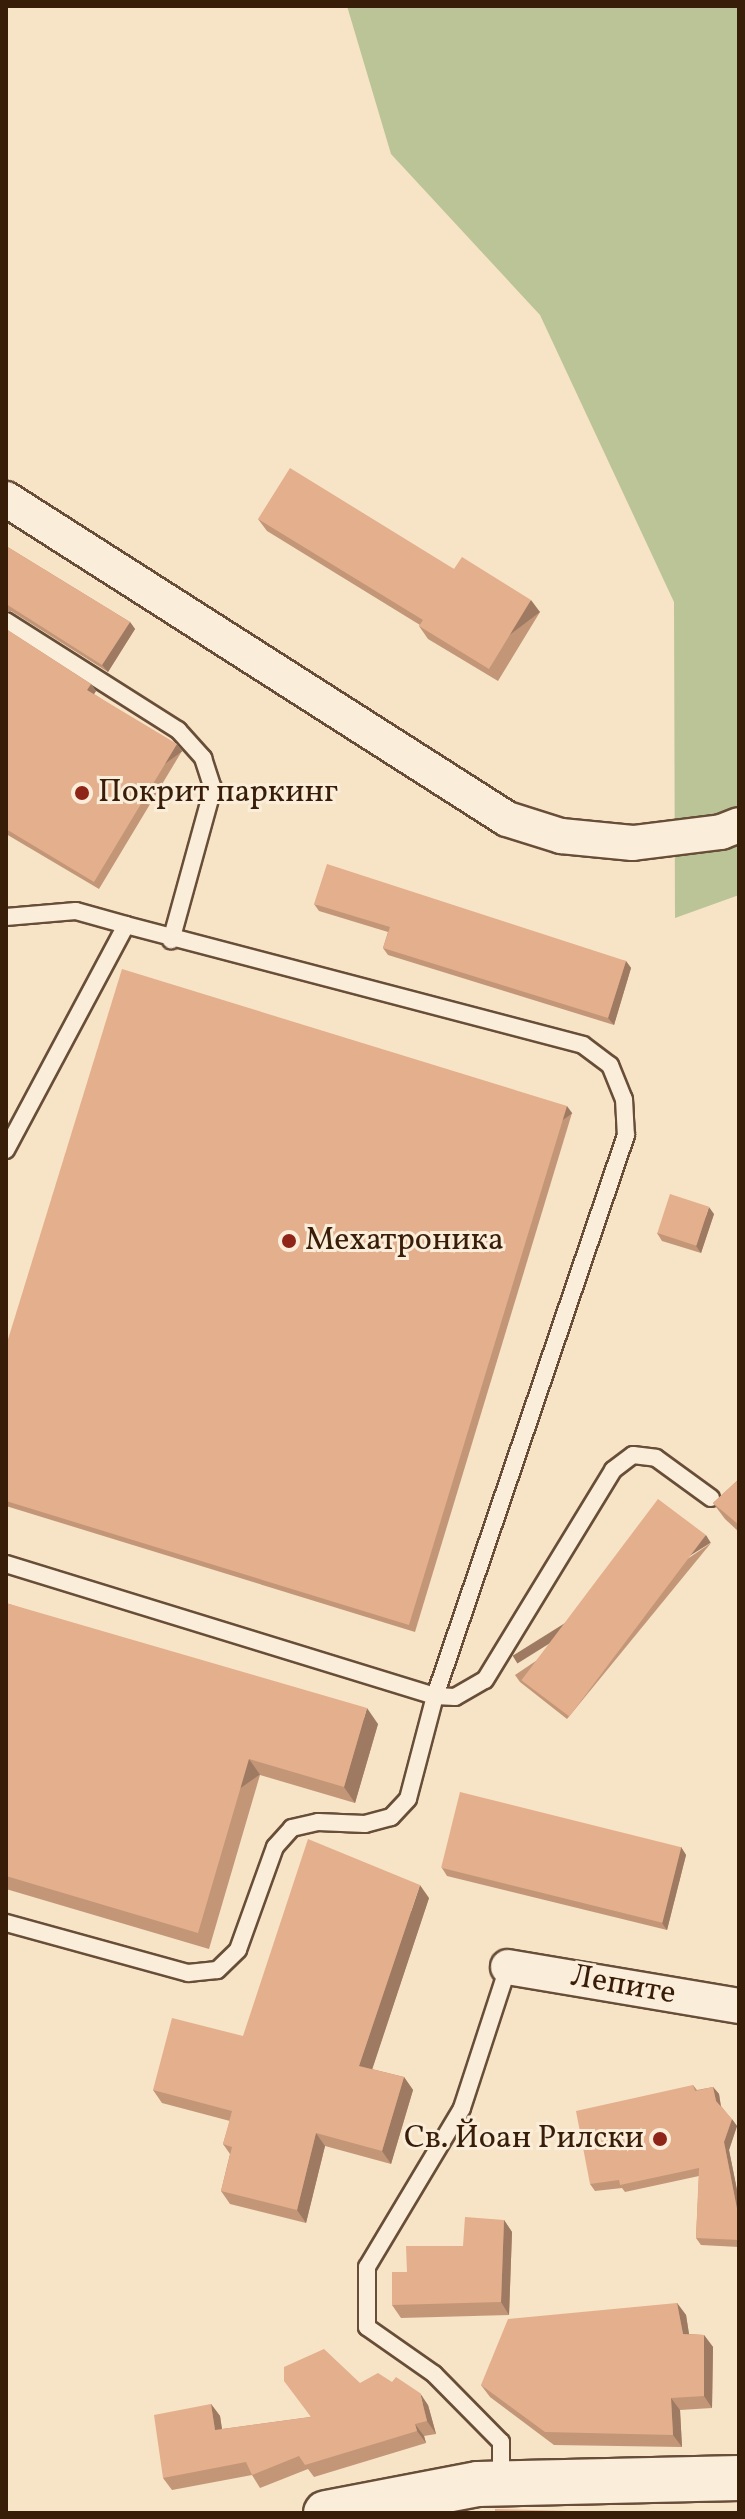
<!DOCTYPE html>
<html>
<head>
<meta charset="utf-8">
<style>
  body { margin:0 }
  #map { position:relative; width:745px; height:2519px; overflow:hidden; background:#f7e3c5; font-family:Vollkorn,serif }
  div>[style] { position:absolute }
  .green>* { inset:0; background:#bbc496 }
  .roads { filter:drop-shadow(2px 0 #684e38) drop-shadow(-2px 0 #684e38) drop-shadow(0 2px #684e38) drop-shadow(0 -2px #684e38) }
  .lane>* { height:16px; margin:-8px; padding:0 8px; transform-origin:8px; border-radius:8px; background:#faedd9 }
  .street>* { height:34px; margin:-17px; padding:0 17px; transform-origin:17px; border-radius:17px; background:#faedd9 }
  .secondary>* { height:44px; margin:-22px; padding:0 22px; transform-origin:22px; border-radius:22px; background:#faedd9 }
  .wall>* { inset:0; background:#c39678 }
  .shaded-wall>* { inset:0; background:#9f7a62; transform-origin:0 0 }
  .building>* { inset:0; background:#e3af8c; transform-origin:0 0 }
  .dots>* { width:22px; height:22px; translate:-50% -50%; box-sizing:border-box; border:4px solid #faedd9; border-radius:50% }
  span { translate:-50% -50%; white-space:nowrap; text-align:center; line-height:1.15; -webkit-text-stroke:6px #faedd9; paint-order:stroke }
  .poi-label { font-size:32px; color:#381d09 }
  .left { translate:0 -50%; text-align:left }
  .right { translate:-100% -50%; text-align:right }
  .street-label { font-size:32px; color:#381d09 }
  .frame { position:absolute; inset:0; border:8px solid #381d09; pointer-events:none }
</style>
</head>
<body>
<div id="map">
  <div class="green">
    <div style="clip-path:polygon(347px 6px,739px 6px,739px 895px,675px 918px,674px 602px,540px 315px,391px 154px)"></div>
  </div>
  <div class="roads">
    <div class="lane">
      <div style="left:6px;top:621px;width:204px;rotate:32.4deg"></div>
      <div style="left:178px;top:730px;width:38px;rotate:48deg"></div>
      <div style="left:203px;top:758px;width:32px;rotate:72deg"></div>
      <div style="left:213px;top:788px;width:158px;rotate:105.4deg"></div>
      <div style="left:6px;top:917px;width:70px;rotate:-4.9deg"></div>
      <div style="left:76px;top:911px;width:52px;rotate:15.6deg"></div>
      <div style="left:6px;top:1150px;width:255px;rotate:-61.9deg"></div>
      <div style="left:126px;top:925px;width:472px;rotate:14.7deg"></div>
      <div style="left:583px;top:1045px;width:34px;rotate:37deg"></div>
      <div style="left:610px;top:1065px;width:37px;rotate:68deg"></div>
      <div style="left:624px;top:1099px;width:36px;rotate:87deg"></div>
      <div style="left:626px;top:1135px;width:593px;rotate:108.8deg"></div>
      <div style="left:435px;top:1696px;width:106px;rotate:104.7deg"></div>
      <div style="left:408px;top:1799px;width:25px;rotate:133deg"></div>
      <div style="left:391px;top:1817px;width:27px;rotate:165deg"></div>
      <div style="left:365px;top:1824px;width:47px;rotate:-177.6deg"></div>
      <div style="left:318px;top:1822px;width:27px;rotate:167deg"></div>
      <div style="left:292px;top:1828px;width:25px;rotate:132deg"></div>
      <div style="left:275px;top:1847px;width:109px;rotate:109.8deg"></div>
      <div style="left:238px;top:1950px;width:29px;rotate:136deg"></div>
      <div style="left:217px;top:1970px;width:29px;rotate:174deg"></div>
      <div style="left:188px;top:1973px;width:189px;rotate:-164.6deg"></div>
      <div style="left:6px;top:1564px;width:449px;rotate:17.1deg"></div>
      <div style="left:435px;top:1696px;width:20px;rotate:3deg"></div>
      <div style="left:455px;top:1697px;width:34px;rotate:-30deg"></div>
      <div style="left:485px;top:1680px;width:246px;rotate:-58.6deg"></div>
      <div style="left:613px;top:1470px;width:25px;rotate:-37deg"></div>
      <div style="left:633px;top:1455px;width:23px;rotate:7deg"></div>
      <div style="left:656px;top:1458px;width:68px;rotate:36deg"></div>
      <div style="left:501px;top:2481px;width:39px;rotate:-90deg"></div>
      <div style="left:501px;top:2442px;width:95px;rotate:-134.6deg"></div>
      <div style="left:434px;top:2374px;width:82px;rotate:-145deg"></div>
      <div style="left:367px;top:2327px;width:60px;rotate:-90deg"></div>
      <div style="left:367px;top:2267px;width:185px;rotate:-59.1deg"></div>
      <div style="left:462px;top:2108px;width:148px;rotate:-71.9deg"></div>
    </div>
    <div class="street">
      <div style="left:6px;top:499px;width:594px;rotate:32.57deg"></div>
      <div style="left:507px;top:819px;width:57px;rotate:17.5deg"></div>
      <div style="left:561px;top:836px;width:72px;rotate:5.6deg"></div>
      <div style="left:633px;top:843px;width:89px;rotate:-7.1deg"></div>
      <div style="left:721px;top:832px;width:19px;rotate:-21deg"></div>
      <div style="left:508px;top:1967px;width:234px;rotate:9.6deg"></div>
    </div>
    <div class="secondary">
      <div style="left:326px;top:2513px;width:155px;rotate:-10.8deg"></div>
      <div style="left:478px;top:2484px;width:261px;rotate:-1.3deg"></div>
    </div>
  </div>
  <div class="wall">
    <div style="clip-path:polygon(258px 519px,454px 569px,540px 612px,498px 681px,428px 639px,419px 626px,420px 625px,267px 531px)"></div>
    <div style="clip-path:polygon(6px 546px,130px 622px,135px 629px,108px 672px,11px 611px,6px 613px)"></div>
    <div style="clip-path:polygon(6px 629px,91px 684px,96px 691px,94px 694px,182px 751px,99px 889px,6px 834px)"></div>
    <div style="clip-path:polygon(314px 904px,626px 961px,631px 968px,614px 1025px,388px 955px,383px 948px,388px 932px,319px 911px)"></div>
    <div style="clip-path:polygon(572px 1113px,415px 1632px,6px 1506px,6px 1346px)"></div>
    <div style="clip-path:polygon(714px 1214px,701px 1253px,662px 1241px,657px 1233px)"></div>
    <div style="clip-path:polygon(739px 1479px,739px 1532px,725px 1519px,713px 1503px)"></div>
    <div style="clip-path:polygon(711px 1543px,567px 1719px,520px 1682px,515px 1675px)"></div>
    <div style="clip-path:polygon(6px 1603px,378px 1724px,355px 1803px,260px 1775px,209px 1949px,6px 1889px)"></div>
    <div style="clip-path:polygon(681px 1847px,686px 1855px,667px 1930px,447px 1876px,442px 1868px)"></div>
    <div style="clip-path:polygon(429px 1898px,372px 2069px,404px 2077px,413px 2090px,391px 2164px,325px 2146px,306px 2223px,230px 2204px,221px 2191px,230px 2154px,223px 2144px,230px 2121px,162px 2103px,153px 2090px,243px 2036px)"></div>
    <div style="clip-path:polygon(693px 2085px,697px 2090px,713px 2087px,719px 2094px,721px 2106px,737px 2126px,729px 2150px,739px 2200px,739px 2247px,701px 2245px,696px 2238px,699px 2176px,625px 2192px,622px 2188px,595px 2191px,590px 2184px)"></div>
    <div style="clip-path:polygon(504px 2220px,512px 2232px,509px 2315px,401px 2318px,392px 2305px,407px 2272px,463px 2246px)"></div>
    <div style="clip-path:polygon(677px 2303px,686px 2315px,689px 2334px,704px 2335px,713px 2347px,712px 2408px,680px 2410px,682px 2447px,554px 2445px,490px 2397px,481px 2385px)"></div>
    <div style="clip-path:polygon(360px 2383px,428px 2405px,436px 2434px,424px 2436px,426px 2443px,314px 2477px,308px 2469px,260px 2488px,252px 2475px,172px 2490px,163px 2478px,211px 2404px,220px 2416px,222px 2429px,310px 2417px)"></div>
  </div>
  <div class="shaded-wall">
    <div style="left:531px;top:600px;width:15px;height:81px;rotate:53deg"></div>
    <div style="clip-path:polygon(130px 622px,135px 629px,108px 672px,102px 665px)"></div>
    <div style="clip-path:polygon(91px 684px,96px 691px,92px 697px,87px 690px)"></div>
    <div style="left:177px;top:744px;width:9px;height:161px;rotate:54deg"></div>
    <div style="clip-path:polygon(626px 961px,631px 968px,614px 1025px,608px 1018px)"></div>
    <div style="left:567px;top:1106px;width:9px;height:543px;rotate:54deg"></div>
    <div style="clip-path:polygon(709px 1207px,714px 1214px,701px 1253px,696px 1246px)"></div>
    <div style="left:706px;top:1535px;width:9px;height:228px;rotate:58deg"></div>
    <div style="clip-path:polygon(367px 1708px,378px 1724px,355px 1803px,344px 1787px)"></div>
    <div style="left:249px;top:1759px;width:19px;height:181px;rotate:55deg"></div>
    <div style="clip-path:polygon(681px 1847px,686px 1855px,667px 1930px,662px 1923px)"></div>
    <div style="clip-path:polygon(420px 1885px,429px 1898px,369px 2079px,359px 2066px)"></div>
    <div style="clip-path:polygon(404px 2077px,413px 2090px,391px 2164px,382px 2151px)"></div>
    <div style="clip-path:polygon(713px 2087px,719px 2094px,721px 2108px,716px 2101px)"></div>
    <div style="clip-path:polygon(732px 2119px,737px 2126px,729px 2150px,739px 2200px,739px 2219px,724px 2142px)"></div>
    <div style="clip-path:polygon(316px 2133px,325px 2146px,306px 2223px,297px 2210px)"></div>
    <div style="clip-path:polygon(504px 2220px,512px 2232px,509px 2315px,501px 2302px)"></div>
    <div style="clip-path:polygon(677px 2303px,686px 2315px,691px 2347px,683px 2334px)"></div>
    <div style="clip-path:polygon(704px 2335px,713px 2347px,712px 2408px,704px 2396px)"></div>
    <div style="clip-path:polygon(420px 2393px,428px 2405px,436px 2434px,427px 2421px)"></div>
    <div style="clip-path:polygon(671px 2398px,680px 2410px,682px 2447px,673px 2435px)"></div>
    <div style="clip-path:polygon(211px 2404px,220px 2416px,224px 2443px,215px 2430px)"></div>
    <div style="clip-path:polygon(415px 2424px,424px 2436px,426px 2443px,417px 2431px)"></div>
  </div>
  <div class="building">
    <div style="clip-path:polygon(290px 468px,454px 569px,462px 557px,531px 600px,489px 669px,419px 626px,423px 620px,258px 519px)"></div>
    <div style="clip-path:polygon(6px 546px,130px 622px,102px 665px,6px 604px)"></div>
    <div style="clip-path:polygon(6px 629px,91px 684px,87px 690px,177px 744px,94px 882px,6px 829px)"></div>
    <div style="clip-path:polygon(327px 864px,626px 961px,608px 1018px,383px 948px,390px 927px,314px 904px)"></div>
    <div style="clip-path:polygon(122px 969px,567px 1106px,409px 1625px,6px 1501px,6px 1346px)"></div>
    <div style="left:670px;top:1194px;width:41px;height:41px;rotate:18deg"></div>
    <div style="clip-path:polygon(739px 1479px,739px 1525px,713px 1503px)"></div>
    <div style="left:658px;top:1499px;width:60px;height:227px;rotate:37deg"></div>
    <div style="clip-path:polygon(6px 1603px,367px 1708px,344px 1787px,249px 1759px,198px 1933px,6px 1876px)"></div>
    <div style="left:460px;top:1792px;width:228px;height:78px;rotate:14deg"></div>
    <div style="clip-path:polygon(308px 1839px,420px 1885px,359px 2066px,404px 2077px,382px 2151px,316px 2133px,297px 2210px,221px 2191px,232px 2147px,223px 2144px,232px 2111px,153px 2090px,172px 2018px,243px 2036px)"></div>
    <div style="clip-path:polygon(693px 2085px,695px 2091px,713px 2087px,716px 2101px,732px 2119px,724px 2142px,739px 2219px,739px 2240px,696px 2238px,699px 2168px,620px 2185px,619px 2180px,590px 2184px,576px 2111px)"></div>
    <div style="clip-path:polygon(465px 2217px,504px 2220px,501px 2302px,392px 2305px,392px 2272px,407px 2272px,406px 2246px,463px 2246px)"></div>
    <div style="clip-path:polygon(677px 2303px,683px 2334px,704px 2335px,704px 2396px,671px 2398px,673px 2435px,545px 2432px,481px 2385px,508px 2319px)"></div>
    <div style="clip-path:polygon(324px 2349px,360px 2383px,378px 2373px,392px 2382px,396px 2377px,420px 2393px,427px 2421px,415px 2424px,417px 2431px,305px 2465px,299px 2456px,252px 2475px,246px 2462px,163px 2478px,154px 2415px,211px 2404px,215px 2430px,311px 2417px,284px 2381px,284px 2367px)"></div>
    <div style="clip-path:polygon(495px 2509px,641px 2513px,495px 2513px)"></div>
  </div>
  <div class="dots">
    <div style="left:82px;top:793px;background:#8f2418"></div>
    <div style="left:289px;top:1241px;background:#8f2418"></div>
    <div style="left:660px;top:2139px;background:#8f2418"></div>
  </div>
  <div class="poi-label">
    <span class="left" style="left:98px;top:793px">Покрит паркинг</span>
    <span class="left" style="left:305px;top:1241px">Мехатроника</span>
    <span class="right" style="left:644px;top:2139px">Св. Йоан Рилски</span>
  </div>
  <div class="street-label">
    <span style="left:623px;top:1986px;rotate:10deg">Лепите</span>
  </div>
  <div class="frame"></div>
</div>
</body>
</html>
